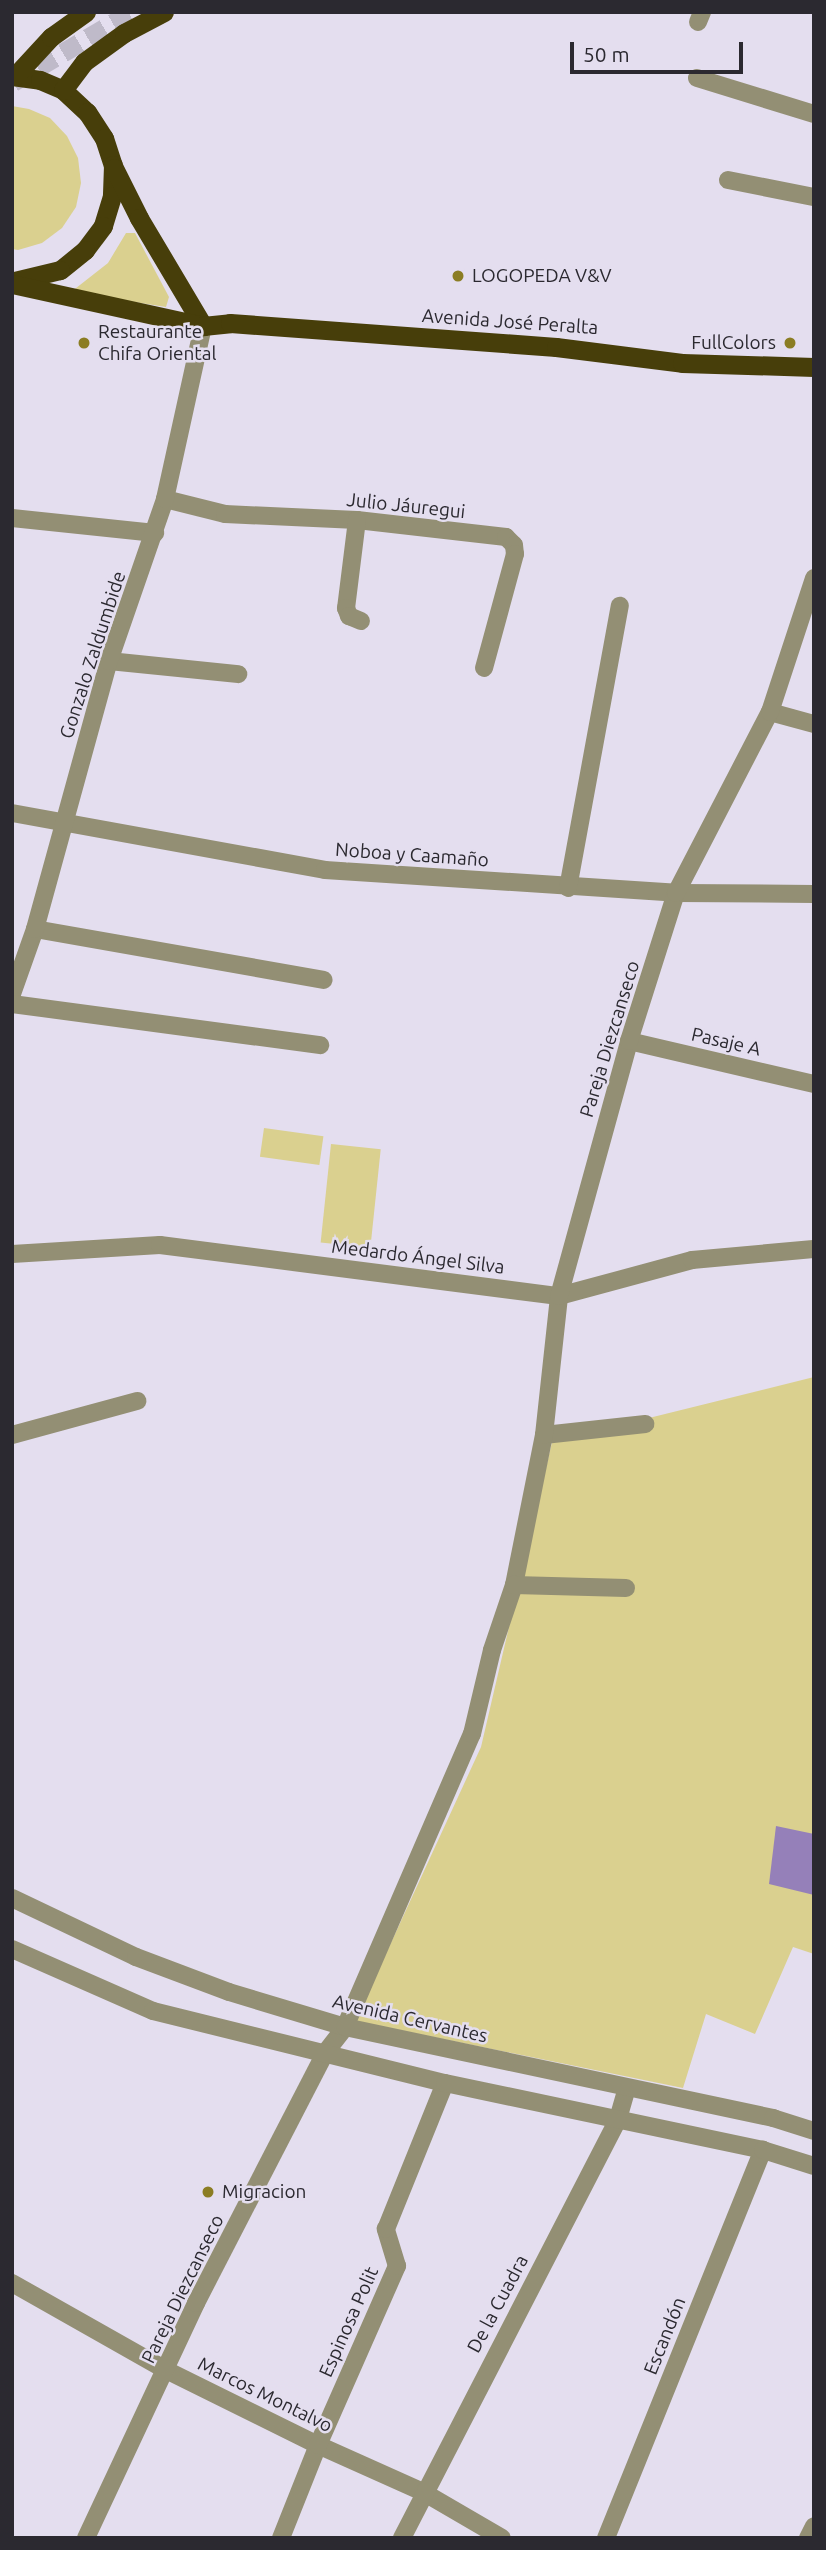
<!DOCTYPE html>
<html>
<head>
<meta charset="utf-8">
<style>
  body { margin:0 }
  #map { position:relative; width:826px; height:2550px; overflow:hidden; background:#e4deef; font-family:Ubuntu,sans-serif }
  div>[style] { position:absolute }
  .green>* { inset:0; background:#dad08f; transform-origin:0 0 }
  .water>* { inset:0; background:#9580b9 }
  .trunk-tunnel>* { height:19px; margin-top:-9.5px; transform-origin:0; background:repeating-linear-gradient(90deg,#bfbac9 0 19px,transparent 0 29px) }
  .minor>* { height:18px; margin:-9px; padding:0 9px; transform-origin:9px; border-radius:9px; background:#938f74 }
  .tertiary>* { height:18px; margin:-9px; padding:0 9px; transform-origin:9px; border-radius:9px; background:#938f74 }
  .trunk>* { height:19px; margin:-9.5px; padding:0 9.5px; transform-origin:9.5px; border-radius:9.5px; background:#473e0a }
  .dots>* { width:19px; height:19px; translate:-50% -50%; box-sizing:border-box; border:4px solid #e4deef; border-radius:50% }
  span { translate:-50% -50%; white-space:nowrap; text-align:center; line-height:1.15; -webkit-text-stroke:5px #e4deef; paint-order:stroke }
  .poi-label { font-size:19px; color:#2b2930 }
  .left { translate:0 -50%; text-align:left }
  .right { translate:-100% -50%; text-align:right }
  .street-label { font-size:19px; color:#2b2930 }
  .frame { position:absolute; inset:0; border:14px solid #2b2930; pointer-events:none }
  .scale { position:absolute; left:570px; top:42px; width:173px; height:32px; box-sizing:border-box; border:4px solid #2b2930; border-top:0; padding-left:9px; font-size:21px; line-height:24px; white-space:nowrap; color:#2b2930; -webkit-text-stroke:5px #e4deef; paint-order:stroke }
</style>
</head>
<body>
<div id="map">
  <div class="green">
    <div style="clip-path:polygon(12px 106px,29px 109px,50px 118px,67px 136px,78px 158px,81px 183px,76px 207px,62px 228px,42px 243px,18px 250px,12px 249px)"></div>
    <div style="clip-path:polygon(126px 233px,135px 233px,169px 297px,166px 307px,71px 292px,108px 263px)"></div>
    <div style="left:264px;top:1128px;width:60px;height:29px;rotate:8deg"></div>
    <div style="left:331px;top:1144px;width:50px;height:99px;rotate:6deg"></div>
    <div style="clip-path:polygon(814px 1377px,814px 1954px,793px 1947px,755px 2034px,706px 2014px,683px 2088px,355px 2021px,481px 1747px,552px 1442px)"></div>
  </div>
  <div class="water">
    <div style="clip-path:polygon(776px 1826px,814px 1834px,814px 1895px,769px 1884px)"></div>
  </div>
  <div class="trunk-tunnel">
    <div style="left:13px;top:82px;width:138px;rotate:-30.5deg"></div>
  </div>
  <div class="minor">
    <div style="left:698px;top:22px;width:11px;rotate:-68deg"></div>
    <div style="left:697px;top:78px;width:122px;rotate:17.1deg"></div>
    <div style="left:728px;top:180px;width:88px;rotate:11.2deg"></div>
    <div style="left:165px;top:499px;width:62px;rotate:14deg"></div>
    <div style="left:225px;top:514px;width:132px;rotate:2.6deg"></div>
    <div style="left:357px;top:520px;width:150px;rotate:6.5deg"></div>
    <div style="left:506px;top:537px;width:11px;rotate:45deg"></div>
    <div style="left:514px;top:545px;width:9px;rotate:84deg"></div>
    <div style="left:515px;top:554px;width:118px;rotate:105.2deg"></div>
    <div style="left:12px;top:518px;width:144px;rotate:6deg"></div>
    <div style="left:357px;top:520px;width:89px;rotate:97.1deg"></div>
    <div style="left:346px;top:608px;width:9px;rotate:69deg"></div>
    <div style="left:349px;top:616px;width:13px;rotate:23deg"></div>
    <div style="left:109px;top:661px;width:130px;rotate:5.8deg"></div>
    <div style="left:770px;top:712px;width:46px;rotate:15.3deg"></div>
    <div style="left:12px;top:813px;width:318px;rotate:10.3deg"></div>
    <div style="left:325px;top:870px;width:352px;rotate:3.7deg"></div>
    <div style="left:676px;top:893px;width:138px;rotate:0.4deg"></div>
    <div style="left:568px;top:888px;width:287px;rotate:-79.6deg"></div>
    <div style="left:35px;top:929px;width:293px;rotate:10deg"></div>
    <div style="left:12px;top:994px;width:69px;rotate:-70.5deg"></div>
    <div style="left:35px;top:929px;width:278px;rotate:-74.6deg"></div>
    <div style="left:109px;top:661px;width:171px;rotate:-70.9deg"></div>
    <div style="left:165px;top:499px;width:177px;rotate:-77.6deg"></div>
    <div style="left:12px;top:1004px;width:311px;rotate:7.6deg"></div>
    <div style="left:629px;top:1041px;width:190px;rotate:13.1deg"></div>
    <div style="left:12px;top:1254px;width:148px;rotate:-3.5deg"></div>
    <div style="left:160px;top:1245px;width:402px;rotate:7.3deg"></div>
    <div style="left:559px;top:1296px;width:138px;rotate:-15.1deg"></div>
    <div style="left:692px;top:1260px;width:122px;rotate:-5.2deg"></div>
    <div style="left:12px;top:1435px;width:130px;rotate:-15.2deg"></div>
    <div style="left:544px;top:1435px;width:102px;rotate:-6.2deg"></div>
    <div style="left:514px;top:1585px;width:153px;rotate:-78.7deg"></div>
    <div style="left:544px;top:1435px;width:140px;rotate:-83.8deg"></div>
    <div style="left:559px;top:1296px;width:264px;rotate:-74.6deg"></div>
    <div style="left:629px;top:1041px;width:155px;rotate:-72.4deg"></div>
    <div style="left:676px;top:893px;width:204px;rotate:-62.6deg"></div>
    <div style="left:770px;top:712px;width:141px;rotate:-71.8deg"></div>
    <div style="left:12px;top:2283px;width:177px;rotate:29.5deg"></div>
    <div style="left:166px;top:2370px;width:169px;rotate:26.3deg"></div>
    <div style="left:318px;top:2445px;width:115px;rotate:24.1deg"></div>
    <div style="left:423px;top:2492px;width:91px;rotate:30.2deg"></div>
    <div style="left:86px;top:2538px;width:259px;rotate:-64.9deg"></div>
    <div style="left:196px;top:2303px;width:281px;rotate:-62.7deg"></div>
    <div style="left:325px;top:2053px;width:33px;rotate:-52deg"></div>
    <div style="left:345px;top:2027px;width:319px;rotate:-66.6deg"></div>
    <div style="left:472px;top:1734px;width:86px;rotate:-76.6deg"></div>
    <div style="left:492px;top:1650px;width:69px;rotate:-71.3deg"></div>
    <div style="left:514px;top:1585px;width:112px;rotate:1.5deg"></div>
    <div style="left:281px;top:2538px;width:100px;rotate:-68.3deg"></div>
    <div style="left:318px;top:2445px;width:196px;rotate:-66.2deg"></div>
    <div style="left:397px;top:2266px;width:39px;rotate:-107deg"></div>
    <div style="left:386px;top:2229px;width:157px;rotate:-68deg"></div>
    <div style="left:402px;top:2538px;width:471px;rotate:-62.7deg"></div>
    <div style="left:618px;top:2119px;width:32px;rotate:-74deg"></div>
    <div style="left:606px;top:2538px;width:419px;rotate:-68deg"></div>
    <div style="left:808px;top:2538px;width:13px;rotate:-63deg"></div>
  </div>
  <div class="tertiary">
    <div style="left:12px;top:1898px;width:137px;rotate:25.4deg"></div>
    <div style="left:136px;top:1957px;width:99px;rotate:20.6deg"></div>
    <div style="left:229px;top:1992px;width:121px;rotate:16.8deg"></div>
    <div style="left:345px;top:2027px;width:438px;rotate:12deg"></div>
    <div style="left:773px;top:2118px;width:43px;rotate:17.6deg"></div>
    <div style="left:12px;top:1949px;width:154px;rotate:23.7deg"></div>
    <div style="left:153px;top:2011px;width:301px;rotate:13.9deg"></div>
    <div style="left:445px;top:2083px;width:325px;rotate:11.9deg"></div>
    <div style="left:763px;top:2150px;width:53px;rotate:17.4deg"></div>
  </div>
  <div class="trunk">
    <div style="left:12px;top:76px;width:28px;rotate:8deg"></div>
    <div style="left:40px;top:80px;width:25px;rotate:23deg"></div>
    <div style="left:63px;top:90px;width:33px;rotate:43deg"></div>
    <div style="left:87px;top:112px;width:31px;rotate:57deg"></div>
    <div style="left:104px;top:138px;width:28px;rotate:72deg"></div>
    <div style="left:113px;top:165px;width:31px;rotate:92deg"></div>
    <div style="left:112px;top:196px;width:31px;rotate:107deg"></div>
    <div style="left:103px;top:226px;width:30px;rotate:127deg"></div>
    <div style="left:85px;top:250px;width:32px;rotate:141deg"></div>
    <div style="left:60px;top:270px;width:47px;rotate:166.6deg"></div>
    <div style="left:15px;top:76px;width:53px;rotate:-47.3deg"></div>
    <div style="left:51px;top:37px;width:43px;rotate:-35.5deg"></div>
    <div style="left:63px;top:90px;width:35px;rotate:-53deg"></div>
    <div style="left:84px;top:62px;width:49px;rotate:-35.9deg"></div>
    <div style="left:124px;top:33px;width:45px;rotate:-27.7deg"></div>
    <div style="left:114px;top:168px;width:56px;rotate:63.4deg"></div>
    <div style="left:139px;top:218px;width:126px;rotate:59.3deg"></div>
    <div style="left:12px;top:284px;width:196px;rotate:12.4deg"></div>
    <div style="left:203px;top:326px;width:27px;rotate:-6deg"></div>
    <div style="left:230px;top:323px;width:327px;rotate:4.2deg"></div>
    <div style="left:556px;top:347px;width:127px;rotate:7.2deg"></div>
    <div style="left:682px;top:363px;width:132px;rotate:1.7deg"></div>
  </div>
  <div class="dots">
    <div style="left:458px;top:276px;background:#8b7d23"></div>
    <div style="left:84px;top:343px;background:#8b7d23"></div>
    <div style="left:790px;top:343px;background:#8b7d23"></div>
    <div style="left:208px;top:2192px;background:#8b7d23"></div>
  </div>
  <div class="poi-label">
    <span class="left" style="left:472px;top:276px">LOGOPEDA V&amp;V</span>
    <span class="left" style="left:98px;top:343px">Restaurante<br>Chifa Oriental</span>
    <span class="right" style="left:776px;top:343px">FullColors</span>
    <span class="left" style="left:222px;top:2192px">Migracion</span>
  </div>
  <div class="street-label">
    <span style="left:510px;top:322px;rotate:4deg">Avenida José Peralta</span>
    <span style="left:406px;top:506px;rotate:6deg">Julio Jáuregui</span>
    <span style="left:93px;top:655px;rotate:-72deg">Gonzalo Zaldumbide</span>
    <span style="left:412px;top:855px;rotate:4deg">Noboa y Caamaño</span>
    <span style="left:610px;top:1039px;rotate:-73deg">Pareja Diezcanseco</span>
    <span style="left:726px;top:1042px;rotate:13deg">Pasaje A</span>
    <span style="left:418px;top:1257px;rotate:7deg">Medardo Ángel Silva</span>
    <span style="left:410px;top:2019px;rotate:13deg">Avenida Cervantes</span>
    <span style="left:183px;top:2289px;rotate:-64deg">Pareja Diezcanseco</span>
    <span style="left:498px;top:2304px;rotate:-62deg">De la Cuadra</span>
    <span style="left:349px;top:2322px;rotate:-66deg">Espinosa Polit</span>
    <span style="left:665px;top:2336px;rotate:-68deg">Escandón</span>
    <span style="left:265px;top:2395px;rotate:26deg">Marcos Montalvo</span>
  </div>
  <div class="frame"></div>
  <div class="scale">50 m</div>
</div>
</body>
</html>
